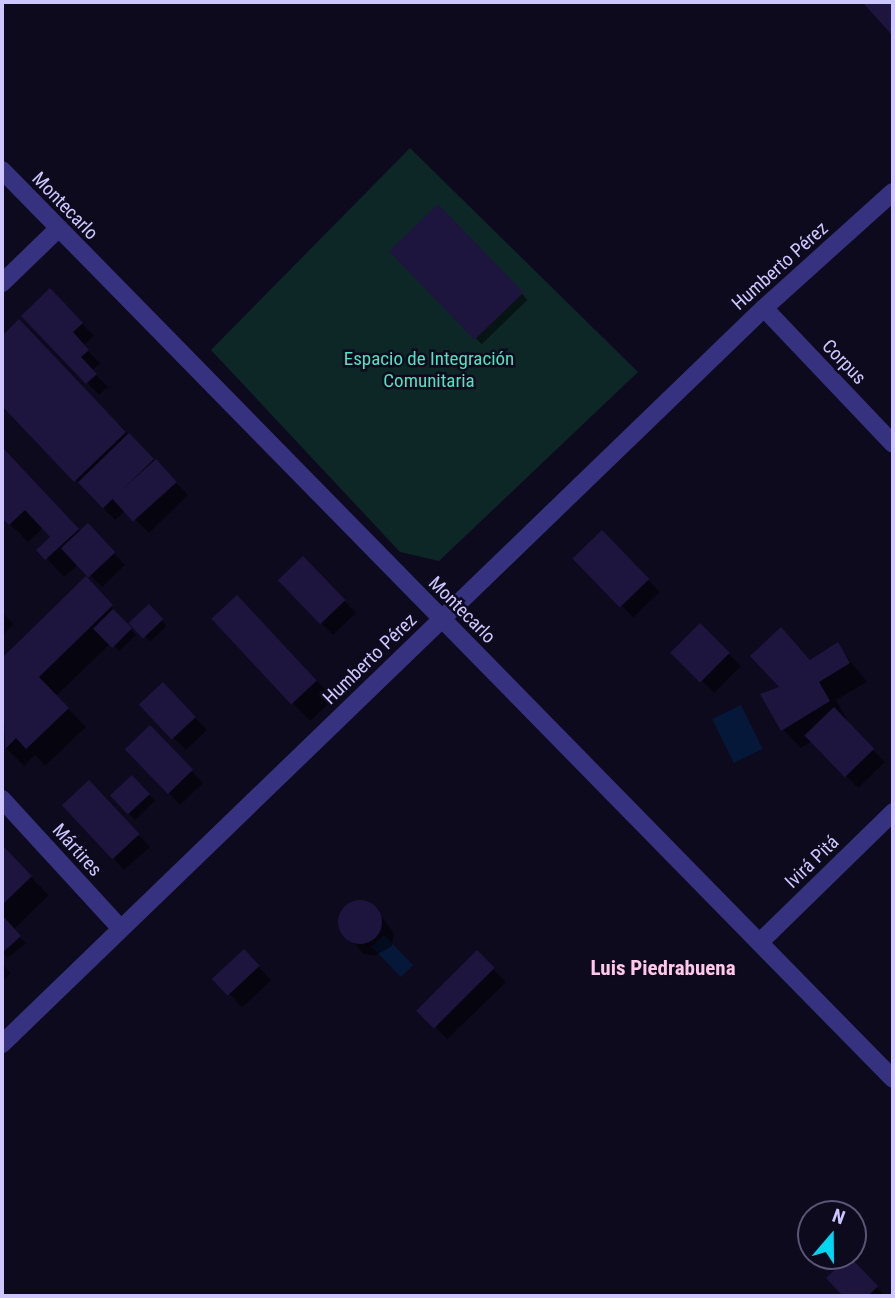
<!DOCTYPE html>
<html>
<head>
<meta charset="utf-8">
<style>
  body { margin:0 }
  #map { position:relative; width:895px; height:1298px; overflow:hidden; background:#0d0a1d; font-family:"Roboto Condensed",sans-serif }
  div>[style] { position:absolute }
  .green>* { inset:0; background:#0d2726 }
  .water>* { inset:0; background:#06183a; transform-origin:0 0 }
  .shadow>* { inset:0; background:#0007; transform-origin:0 0 }
  .building>* { inset:0; background:#1e153f; transform-origin:0 0 }
  .round { border-radius:50% }
  .minor>* { height:18px; margin:-9px; padding:0 9px; transform-origin:9px; border-radius:9px; background:#36327f }
  span { translate:-50% -50%; white-space:nowrap; text-align:center; line-height:1.15; -webkit-text-stroke:5px #0d0a1d; paint-order:stroke }
  .street-label { font-size:19px; color:#cdc6ff }
  .park-label { font-size:19px; color:#4be5c1 }
  .neighbourhood-label { font-size:21px; color:#ffc8ea; font-weight:700 }
  .frame { position:absolute; inset:0; border:4px solid #cdc6ff; pointer-events:none }
  .north { position:absolute; left:797px; top:1200px; width:70px; height:70px; box-sizing:border-box; background:#0d0a1d; border:2px solid #5a5577; border-radius:50%; rotate:20deg; font-size:19px; font-weight:700; line-height:28px; text-align:center; color:#cdc6ff }
  .north::after { content:''; display:block; margin:auto; width:24px; height:32px; background:#00d6f1; clip-path:polygon(50% 0,100% 100%,50% 72%,0 100%) }
</style>
</head>
<body>
<div id="map">
  <div class="green">
    <div style="clip-path:polygon(410px 148px,638px 372px,439px 561px,400px 552px,211px 350px)"></div>
  </div>
  <div class="water">
    <div style="left:741px;top:705px;width:49px;height:32px;rotate:64deg"></div>
    <div style="left:384px;top:935px;width:42px;height:17px;rotate:46deg"></div>
  </div>
  <div class="shadow">
    <div style="clip-path:polygon(893px 2px,893px 33px,866px 3px)"></div>
    <div style="left:438px;top:207px;width:129px;height:64px;rotate:46deg"></div>
    <div style="clip-path:polygon(50px 290px,94px 336px,83px 346px,100px 363px,92px 371px,108px 387px,99px 395px,23px 316px)"></div>
    <div style="clip-path:polygon(19px 322px,188px 495px,149px 533px,126px 510px,115px 520px,2px 404px,2px 338px)"></div>
    <div style="clip-path:polygon(2px 449px,81px 532px,88px 526px,125px 565px,102px 587px,79px 564px,64px 577px,39px 550px,53px 537px,44px 527px,28px 542px,2px 516px)"></div>
    <div style="left:602px;top:532px;width:83px;height:37px;rotate:46deg"></div>
    <div style="clip-path:polygon(315px 570px,356px 613px,333px 635px,321px 623px)"></div>
    <div style="clip-path:polygon(86px 579px,136px 635px,119px 651px,111px 643px,56px 696px,86px 727px,45px 766px,35px 755px,24px 766px,2px 744px,2px 660px)"></div>
    <div style="left:149px;top:607px;width:26px;height:23px;rotate:47deg"></div>
    <div style="clip-path:polygon(2px 612px,14px 624px,2px 636px)"></div>
    <div style="clip-path:polygon(255px 615px,334px 699px,310px 721px,213px 619px)"></div>
    <div style="left:700px;top:625px;width:58px;height:38px;rotate:45deg"></div>
    <div style="clip-path:polygon(837px 644px,867px 682px,836px 700px,847px 720px,844px 720px,885px 762px,858px 788px,812px 741px,801px 748px,783px 730px,782px 688px,799px 647px,811px 661px)"></div>
    <div style="clip-path:polygon(163px 684px,207px 730px,186px 750px,173px 738px)"></div>
    <div style="clip-path:polygon(163px 740px,203px 783px,180px 805px,127px 749px)"></div>
    <div style="left:132px;top:777px;width:33px;height:28px;rotate:46deg"></div>
    <div style="clip-path:polygon(101px 795px,150px 847px,124px 870px,64px 805px)"></div>
    <div style="clip-path:polygon(2px 848px,49px 895px,13px 930px,26px 943px,8px 958px,2px 952px)"></div>
    <div style="clip-path:polygon(362px 902px,375px 908px,394px 933px,392px 946px,375px 956px,363px 954px,340px 924px,348px 905px)"></div>
    <div style="left:244px;top:951px;width:40px;height:40px;rotate:47deg"></div>
    <div style="left:477px;top:952px;width:42px;height:82px;rotate:46deg"></div>
    <div style="clip-path:polygon(2px 964px,11px 973px,2px 982px)"></div>
    <div style="clip-path:polygon(849px 1259px,885px 1296px,846px 1296px,828px 1278px)"></div>
  </div>
  <div class="building">
    <div style="clip-path:polygon(893px 2px,893px 36px,863px 3px)"></div>
    <div style="left:438px;top:204px;width:123px;height:68px;rotate:46deg"></div>
    <div style="clip-path:polygon(50px 288px,83px 323px,73px 332px,89px 350px,81px 357px,97px 374px,86px 384px,21px 316px)"></div>
    <div style="clip-path:polygon(19px 319px,126px 432px,74px 482px,2px 406px,2px 336px)"></div>
    <div style="left:129px;top:433px;width:36px;height:71px;rotate:46deg"></div>
    <div style="clip-path:polygon(2px 447px,79px 529px,45px 560px,36px 550px,50px 537px,25px 510px,9px 525px,2px 518px)"></div>
    <div style="left:156px;top:459px;width:31px;height:59px;rotate:48deg"></div>
    <div style="left:88px;top:523px;width:40px;height:37px;rotate:47deg"></div>
    <div style="left:602px;top:530px;width:68px;height:41px;rotate:46deg"></div>
    <div style="left:303px;top:556px;width:61px;height:35px;rotate:46deg"></div>
    <div style="clip-path:polygon(86px 576px,113px 605px,39px 677px,69px 708px,26px 749px,16px 738px,5px 749px,2px 658px)"></div>
    <div style="left:237px;top:595px;width:117px;height:35px;rotate:47deg"></div>
    <div style="left:149px;top:604px;width:21px;height:28px;rotate:47deg"></div>
    <div style="left:113px;top:609px;width:27px;height:28px;rotate:45deg"></div>
    <div style="left:700px;top:623px;width:42px;height:42px;rotate:45deg"></div>
    <div style="clip-path:polygon(781px 627px,810px 660px,838px 642px,850px 663px,819px 682px,830px 701px,781px 731px,760px 694px,779px 687px,750px 656px)"></div>
    <div style="left:163px;top:682px;width:48px;height:33px;rotate:47deg"></div>
    <div style="left:834px;top:707px;width:58px;height:41px;rotate:46deg"></div>
    <div style="left:150px;top:725px;width:62px;height:35px;rotate:46deg"></div>
    <div style="left:132px;top:775px;width:26px;height:30px;rotate:47deg"></div>
    <div style="left:89px;top:780px;width:74px;height:37px;rotate:47deg"></div>
    <div style="clip-path:polygon(2px 845px,32px 876px,2px 905px)"></div>
    <div class="round" style="left:338px;top:900px;width:44px;height:44px"></div>
    <div style="clip-path:polygon(2px 915px,21px 936px,2px 953px)"></div>
    <div style="left:244px;top:949px;width:23px;height:44px;rotate:47deg"></div>
    <div style="left:477px;top:950px;width:25px;height:86px;rotate:45deg"></div>
    <div style="clip-path:polygon(849px 1256px,878px 1286px,868px 1296px,843px 1296px,826px 1278px)"></div>
  </div>
  <div class="minor">
    <div style="left:2px;top:170px;width:1273px;rotate:45.57deg"></div>
    <div style="left:2px;top:283px;width:78px;rotate:-44deg"></div>
    <div style="left:764px;top:308px;width:187px;rotate:46.5deg"></div>
    <div style="left:2px;top:799px;width:176px;rotate:47.5deg"></div>
    <div style="left:760px;top:942px;width:186px;rotate:-44.3deg"></div>
    <div style="left:2px;top:1044px;width:1059px;rotate:-44.01deg"></div>
    <div style="left:764px;top:308px;width:173px;rotate:-42deg"></div>
  </div>
  <div class="street-label">
    <span style="left:65px;top:206px;rotate:46deg">Montecarlo</span>
    <span style="left:780px;top:266px;rotate:-42deg">Humberto Pérez</span>
    <span style="left:844px;top:362px;rotate:46deg">Corpus</span>
    <span style="left:462px;top:610px;rotate:45deg">Montecarlo</span>
    <span style="left:370px;top:659px;rotate:-44deg">Humberto Pérez</span>
    <span style="left:77px;top:850px;rotate:48deg">Mártires</span>
    <span style="left:812px;top:862px;rotate:-44deg">Ivirá Pitá</span>
  </div>
  <div class="park-label">
    <span style="left:429px;top:370px">Espacio de Integración<br>Comunitaria</span>
  </div>
  <div class="neighbourhood-label">
    <span style="left:663px;top:968px">Luis Piedrabuena</span>
  </div>
  <div class="frame"></div>
  <div class="north">N</div>
</div>
</body>
</html>
